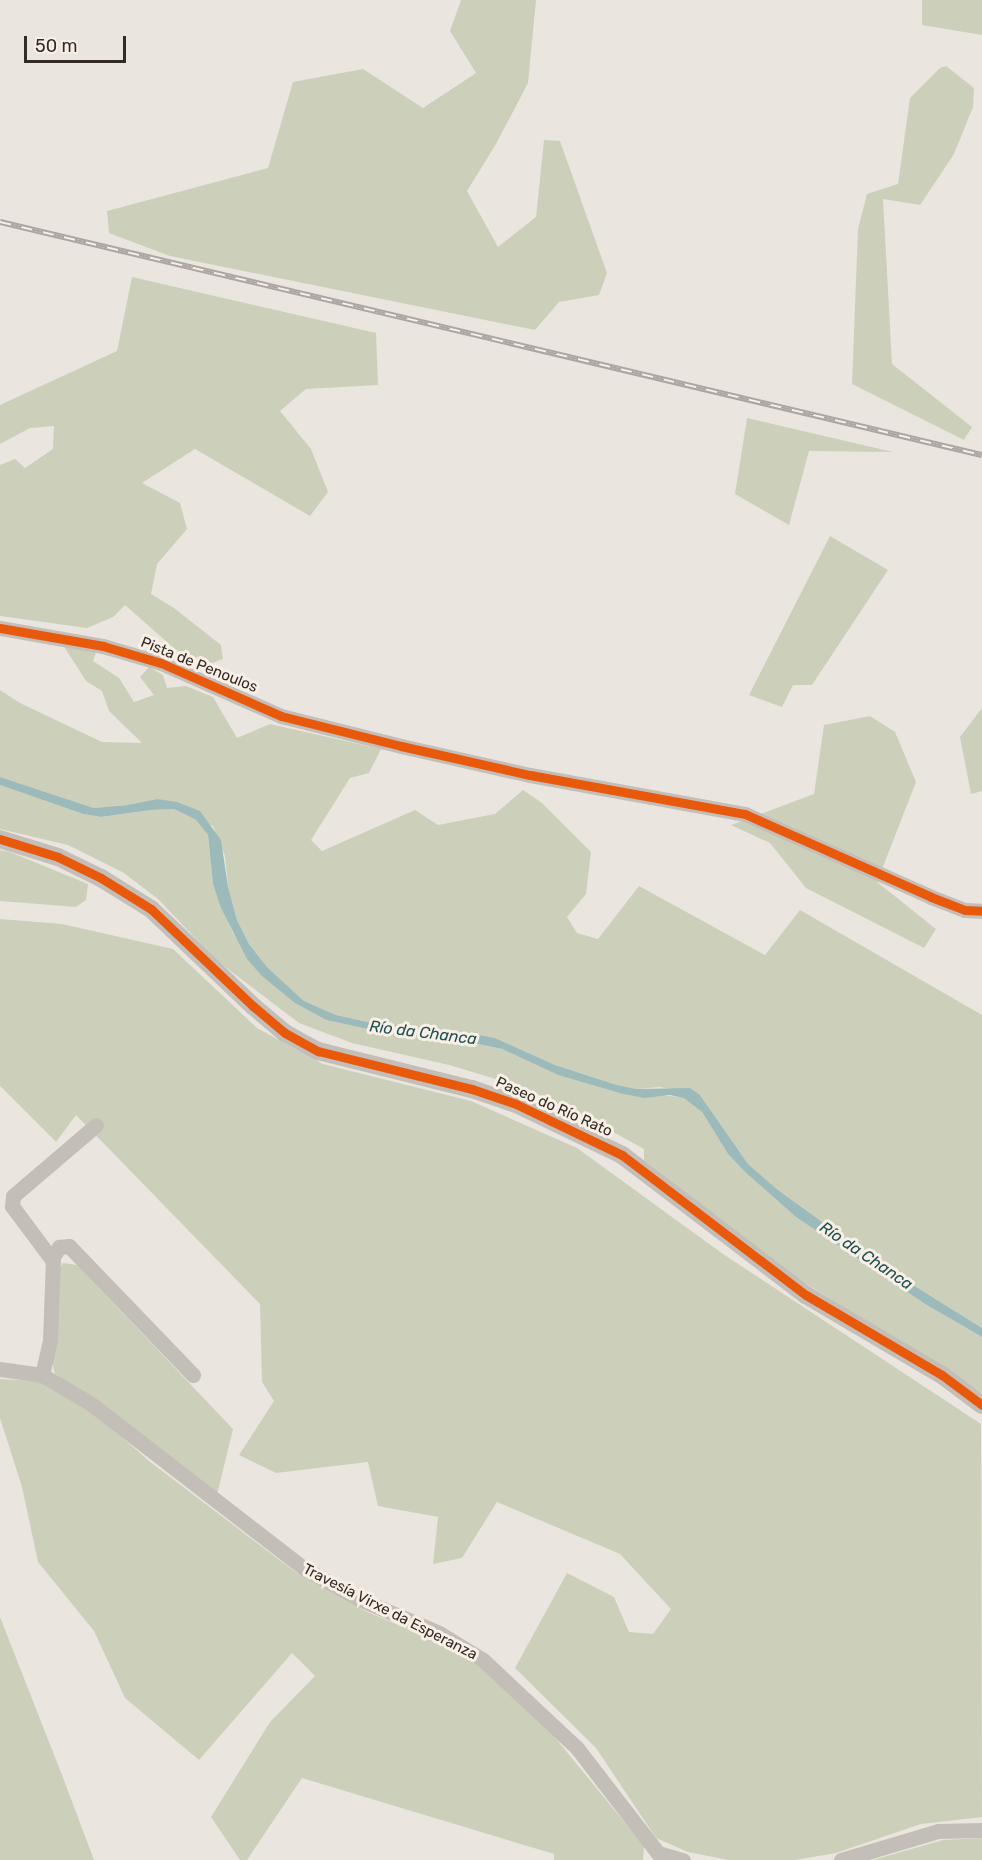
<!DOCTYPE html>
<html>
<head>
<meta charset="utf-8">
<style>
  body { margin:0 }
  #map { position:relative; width:982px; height:1860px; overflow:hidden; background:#ebe5df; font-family:Rubik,sans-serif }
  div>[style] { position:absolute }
  .green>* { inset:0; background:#ccd0ba }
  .water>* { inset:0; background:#9dbabb }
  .minor>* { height:15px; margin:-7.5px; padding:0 7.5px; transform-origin:7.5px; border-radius:7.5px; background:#c4beb8 }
  .tertiary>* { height:18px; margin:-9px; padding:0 9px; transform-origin:9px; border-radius:9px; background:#c4beb8 }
  .rail>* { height:6px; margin-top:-3px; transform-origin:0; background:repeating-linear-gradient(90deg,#f8f0e6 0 11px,#aba6a3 0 22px); box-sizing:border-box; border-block:2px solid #aba6a3 }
  .cycleway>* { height:9px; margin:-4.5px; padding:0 4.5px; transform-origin:4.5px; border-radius:4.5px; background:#e8590c }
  span { translate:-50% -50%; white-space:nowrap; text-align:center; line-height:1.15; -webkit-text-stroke:6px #f8f0e6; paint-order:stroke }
  .street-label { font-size:15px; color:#342b27 }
  .water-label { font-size:16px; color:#204f52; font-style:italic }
  .scale { position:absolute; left:24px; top:36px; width:102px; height:27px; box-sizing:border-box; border:3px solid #342b27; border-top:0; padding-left:8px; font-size:18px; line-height:21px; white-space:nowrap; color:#342b27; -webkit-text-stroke:4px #f8f0e6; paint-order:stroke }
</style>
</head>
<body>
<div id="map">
  <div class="green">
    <div style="clip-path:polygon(461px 0,536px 0,528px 83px,496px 144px,467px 191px,498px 247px,536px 217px,544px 140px,560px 141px,607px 273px,599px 295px,559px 302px,535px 330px,170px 256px,109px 233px,107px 211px,268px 168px,293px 82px,363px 69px,423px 108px,476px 73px,450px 31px)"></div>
    <div style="clip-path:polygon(922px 0,982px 0,982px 35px,922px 25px)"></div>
    <div style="clip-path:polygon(946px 66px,974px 88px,973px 107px,954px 154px,920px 205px,883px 199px,892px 364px,972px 427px,964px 440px,852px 384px,858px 229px,867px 194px,898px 184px,910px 98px,940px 68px)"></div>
    <div style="clip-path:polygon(132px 277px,376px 333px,378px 385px,306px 389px,280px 411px,311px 449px,328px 492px,310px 516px,195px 449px,142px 483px,180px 503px,187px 529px,157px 564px,151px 594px,174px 608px,221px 645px,223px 659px,212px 663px,176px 650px,125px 605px,113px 617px,87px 628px,0 616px,0 465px,15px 459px,25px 468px,53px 449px,54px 426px,30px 428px,0 444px,0 405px,117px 351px)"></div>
    <div style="clip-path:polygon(747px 418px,893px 452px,809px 451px,789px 525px,735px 494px)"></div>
    <div style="clip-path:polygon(830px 536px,888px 570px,812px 685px,793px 685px,782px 707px,749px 695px)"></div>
    <div style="clip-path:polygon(63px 645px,96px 652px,93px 661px,119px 678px,134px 702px,154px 695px,140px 677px,149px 667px,163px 675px,167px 688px,186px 686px,213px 697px,237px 738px,270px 724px,381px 749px,369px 773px,350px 778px,311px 840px,322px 851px,415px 810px,438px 825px,495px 814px,523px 790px,542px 803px,591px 852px,586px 894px,567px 917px,577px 933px,598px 939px,639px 886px,765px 955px,800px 910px,982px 1015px,982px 1328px,886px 1268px,778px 1190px,748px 1164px,700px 1095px,660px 1087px,637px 1089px,617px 1085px,555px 1065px,495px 1038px,465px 1032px,372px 1023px,336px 1015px,304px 1001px,267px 967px,249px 944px,237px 920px,228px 887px,225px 856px,213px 826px,157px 799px,129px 805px,94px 808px,0 777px,0 690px,20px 703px,102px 742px,142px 743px,109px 711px,102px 691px,86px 681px)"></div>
    <div style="clip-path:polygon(982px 708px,982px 791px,971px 794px,960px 737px)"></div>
    <div style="clip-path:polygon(870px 716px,895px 732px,916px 782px,877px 882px,936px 929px,924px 948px,806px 888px,770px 843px,731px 825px,814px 794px,824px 725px)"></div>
    <div style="clip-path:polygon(0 785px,83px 814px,101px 817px,151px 810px,174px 809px,196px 820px,208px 835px,213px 884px,233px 933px,295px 1003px,326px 1020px,386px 1033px,464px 1041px,502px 1049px,558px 1075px,619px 1093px,684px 1097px,702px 1112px,728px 1154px,745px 1172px,796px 1217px,925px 1304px,982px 1337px,982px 1393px,792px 1275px,644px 1160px,644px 1149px,595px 1122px,535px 1093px,509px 1083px,449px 1065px,352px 1043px,299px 1023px,216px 960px,158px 899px,124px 873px,68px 845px,0 829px)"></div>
    <div style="clip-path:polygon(0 850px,10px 852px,88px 884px,86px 900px,76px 907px,0 901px)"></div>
    <div style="clip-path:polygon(0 919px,62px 924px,173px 949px,257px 1028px,323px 1064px,471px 1101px,577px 1148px,723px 1254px,981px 1424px,982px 1817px,921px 1824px,836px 1853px,795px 1860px,728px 1860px,688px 1852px,656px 1838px,596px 1748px,515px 1668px,567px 1573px,614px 1597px,629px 1632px,653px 1634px,671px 1609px,620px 1554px,497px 1502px,462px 1558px,433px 1564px,438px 1517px,378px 1506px,368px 1462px,276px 1473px,239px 1455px,274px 1401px,262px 1382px,260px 1304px,76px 1115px,56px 1142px,0 1086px)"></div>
    <div style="clip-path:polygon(63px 1263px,77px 1265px,233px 1429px,217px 1495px,103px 1405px,55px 1374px,51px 1358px,56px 1273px)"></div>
    <div style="clip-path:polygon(0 1379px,59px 1382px,149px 1461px,298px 1574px,365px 1611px,464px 1653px,525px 1701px,644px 1846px,643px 1860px,554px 1860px,554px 1854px,302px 1778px,247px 1860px,240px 1860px,211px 1817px,270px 1722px,315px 1676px,292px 1653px,199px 1760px,125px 1698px,94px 1631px,38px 1562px,22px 1487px,0 1418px)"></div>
    <div style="clip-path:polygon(0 1617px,62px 1775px,94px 1860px,0 1860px)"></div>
    <div style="clip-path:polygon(982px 1838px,982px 1860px,873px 1860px,943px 1840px)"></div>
  </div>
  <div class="water">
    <div style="clip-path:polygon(0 777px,94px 808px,128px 805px,157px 799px,177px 802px,200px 811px,221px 840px,228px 887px,237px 920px,249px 944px,267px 967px,304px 1001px,336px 1015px,372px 1023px,465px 1032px,495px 1038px,555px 1065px,617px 1085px,637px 1089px,690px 1088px,700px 1095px,748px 1164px,778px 1190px,886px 1268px,982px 1328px,982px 1337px,925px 1304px,796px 1217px,745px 1172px,728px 1154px,702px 1112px,684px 1098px,670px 1095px,644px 1098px,619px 1093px,558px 1075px,502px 1049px,464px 1041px,386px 1033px,326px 1020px,295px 1003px,262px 976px,247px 959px,221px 908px,213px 884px,208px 835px,196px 820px,174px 809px,151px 810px,101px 817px,83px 814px,0 785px)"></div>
  </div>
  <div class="minor">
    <div style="left:0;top:628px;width:105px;rotate:9.9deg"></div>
    <div style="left:103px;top:646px;width:60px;rotate:16.3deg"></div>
    <div style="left:161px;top:663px;width:131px;rotate:23.8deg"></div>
    <div style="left:281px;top:716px;width:124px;rotate:14deg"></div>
    <div style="left:401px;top:746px;width:132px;rotate:12.7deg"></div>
    <div style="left:530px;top:775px;width:219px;rotate:10.3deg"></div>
    <div style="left:745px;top:814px;width:204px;rotate:24deg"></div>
    <div style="left:931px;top:897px;width:36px;rotate:21deg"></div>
    <div style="left:965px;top:910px;width:17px;rotate:3deg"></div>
    <div style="left:53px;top:1261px;width:69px;rotate:-126.7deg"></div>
    <div style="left:12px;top:1206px;width:10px;rotate:-84deg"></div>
    <div style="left:13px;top:1196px;width:109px;rotate:-40.5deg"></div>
    <div style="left:0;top:1369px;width:42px;rotate:8.1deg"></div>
    <div style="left:42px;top:1375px;width:56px;rotate:30.3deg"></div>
    <div style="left:90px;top:1403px;width:272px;rotate:37.7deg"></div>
    <div style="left:305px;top:1569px;width:62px;rotate:29.1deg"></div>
    <div style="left:359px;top:1599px;width:87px;rotate:23deg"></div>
    <div style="left:439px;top:1633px;width:52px;rotate:31.5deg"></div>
    <div style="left:483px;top:1660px;width:129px;rotate:43.1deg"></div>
    <div style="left:577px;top:1748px;width:133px;rotate:52.4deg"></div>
    <div style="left:658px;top:1853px;width:26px;rotate:16deg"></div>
    <div style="left:42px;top:1375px;width:36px;rotate:-77deg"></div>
    <div style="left:50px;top:1340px;width:83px;rotate:-87.9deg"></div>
    <div style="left:53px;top:1257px;width:12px;rotate:-59deg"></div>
    <div style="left:59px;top:1247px;width:10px;rotate:-6deg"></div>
    <div style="left:69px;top:1246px;width:179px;rotate:46.1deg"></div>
    <div style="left:841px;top:1860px;width:101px;rotate:-16.6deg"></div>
    <div style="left:938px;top:1831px;width:44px;rotate:-1.3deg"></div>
  </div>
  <div class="tertiary">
    <div style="left:0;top:839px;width:61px;rotate:17.2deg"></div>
    <div style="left:58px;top:857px;width:48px;rotate:26deg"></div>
    <div style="left:101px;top:878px;width:59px;rotate:31.8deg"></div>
    <div style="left:151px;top:909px;width:141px;rotate:43.6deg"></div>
    <div style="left:253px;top:1006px;width:42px;rotate:40.2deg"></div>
    <div style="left:285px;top:1033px;width:38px;rotate:29deg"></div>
    <div style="left:318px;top:1051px;width:159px;rotate:13.9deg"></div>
    <div style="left:472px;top:1089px;width:46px;rotate:18.8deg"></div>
    <div style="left:516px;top:1104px;width:118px;rotate:25.7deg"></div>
    <div style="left:622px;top:1155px;width:231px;rotate:37.3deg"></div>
    <div style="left:806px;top:1295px;width:158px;rotate:30.5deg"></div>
    <div style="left:942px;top:1375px;width:50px;rotate:36.9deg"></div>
  </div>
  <div class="rail">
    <div style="left:0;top:222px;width:1009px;rotate:13.35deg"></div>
  </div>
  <div class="cycleway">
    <div style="left:0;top:628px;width:105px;rotate:9.9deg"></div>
    <div style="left:103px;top:646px;width:60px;rotate:16.3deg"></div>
    <div style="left:161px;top:663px;width:131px;rotate:23.8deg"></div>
    <div style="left:281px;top:716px;width:124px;rotate:14deg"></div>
    <div style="left:401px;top:746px;width:132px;rotate:12.7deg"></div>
    <div style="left:530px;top:775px;width:219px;rotate:10.3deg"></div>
    <div style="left:745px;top:814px;width:204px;rotate:24deg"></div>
    <div style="left:931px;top:897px;width:36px;rotate:21deg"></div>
    <div style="left:965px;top:910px;width:17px;rotate:3deg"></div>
    <div style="left:0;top:839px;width:61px;rotate:17.2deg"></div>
    <div style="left:58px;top:857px;width:48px;rotate:26deg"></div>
    <div style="left:101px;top:878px;width:59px;rotate:31.8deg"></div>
    <div style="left:151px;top:909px;width:141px;rotate:43.6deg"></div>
    <div style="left:253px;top:1006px;width:42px;rotate:40.2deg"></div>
    <div style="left:285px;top:1033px;width:38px;rotate:29deg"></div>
    <div style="left:318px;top:1051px;width:159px;rotate:13.9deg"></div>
    <div style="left:472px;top:1089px;width:46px;rotate:18.8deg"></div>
    <div style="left:516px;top:1104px;width:118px;rotate:25.7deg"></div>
    <div style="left:622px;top:1155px;width:231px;rotate:37.3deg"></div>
    <div style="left:806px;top:1295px;width:158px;rotate:30.5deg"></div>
    <div style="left:942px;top:1375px;width:50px;rotate:36.9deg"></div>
  </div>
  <div class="street-label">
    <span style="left:199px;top:665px;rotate:22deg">Pista de Penoulos</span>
    <span style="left:554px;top:1107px;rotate:24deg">Paseo do Río Rato</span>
    <span style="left:390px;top:1612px;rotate:27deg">Travesía Virxe da Esperanza</span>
  </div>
  <div class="water-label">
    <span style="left:423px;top:1033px;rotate:7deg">Río da Chanca</span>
    <span style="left:866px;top:1256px;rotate:34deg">Río da Chanca</span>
  </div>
  <div class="scale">50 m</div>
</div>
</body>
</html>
